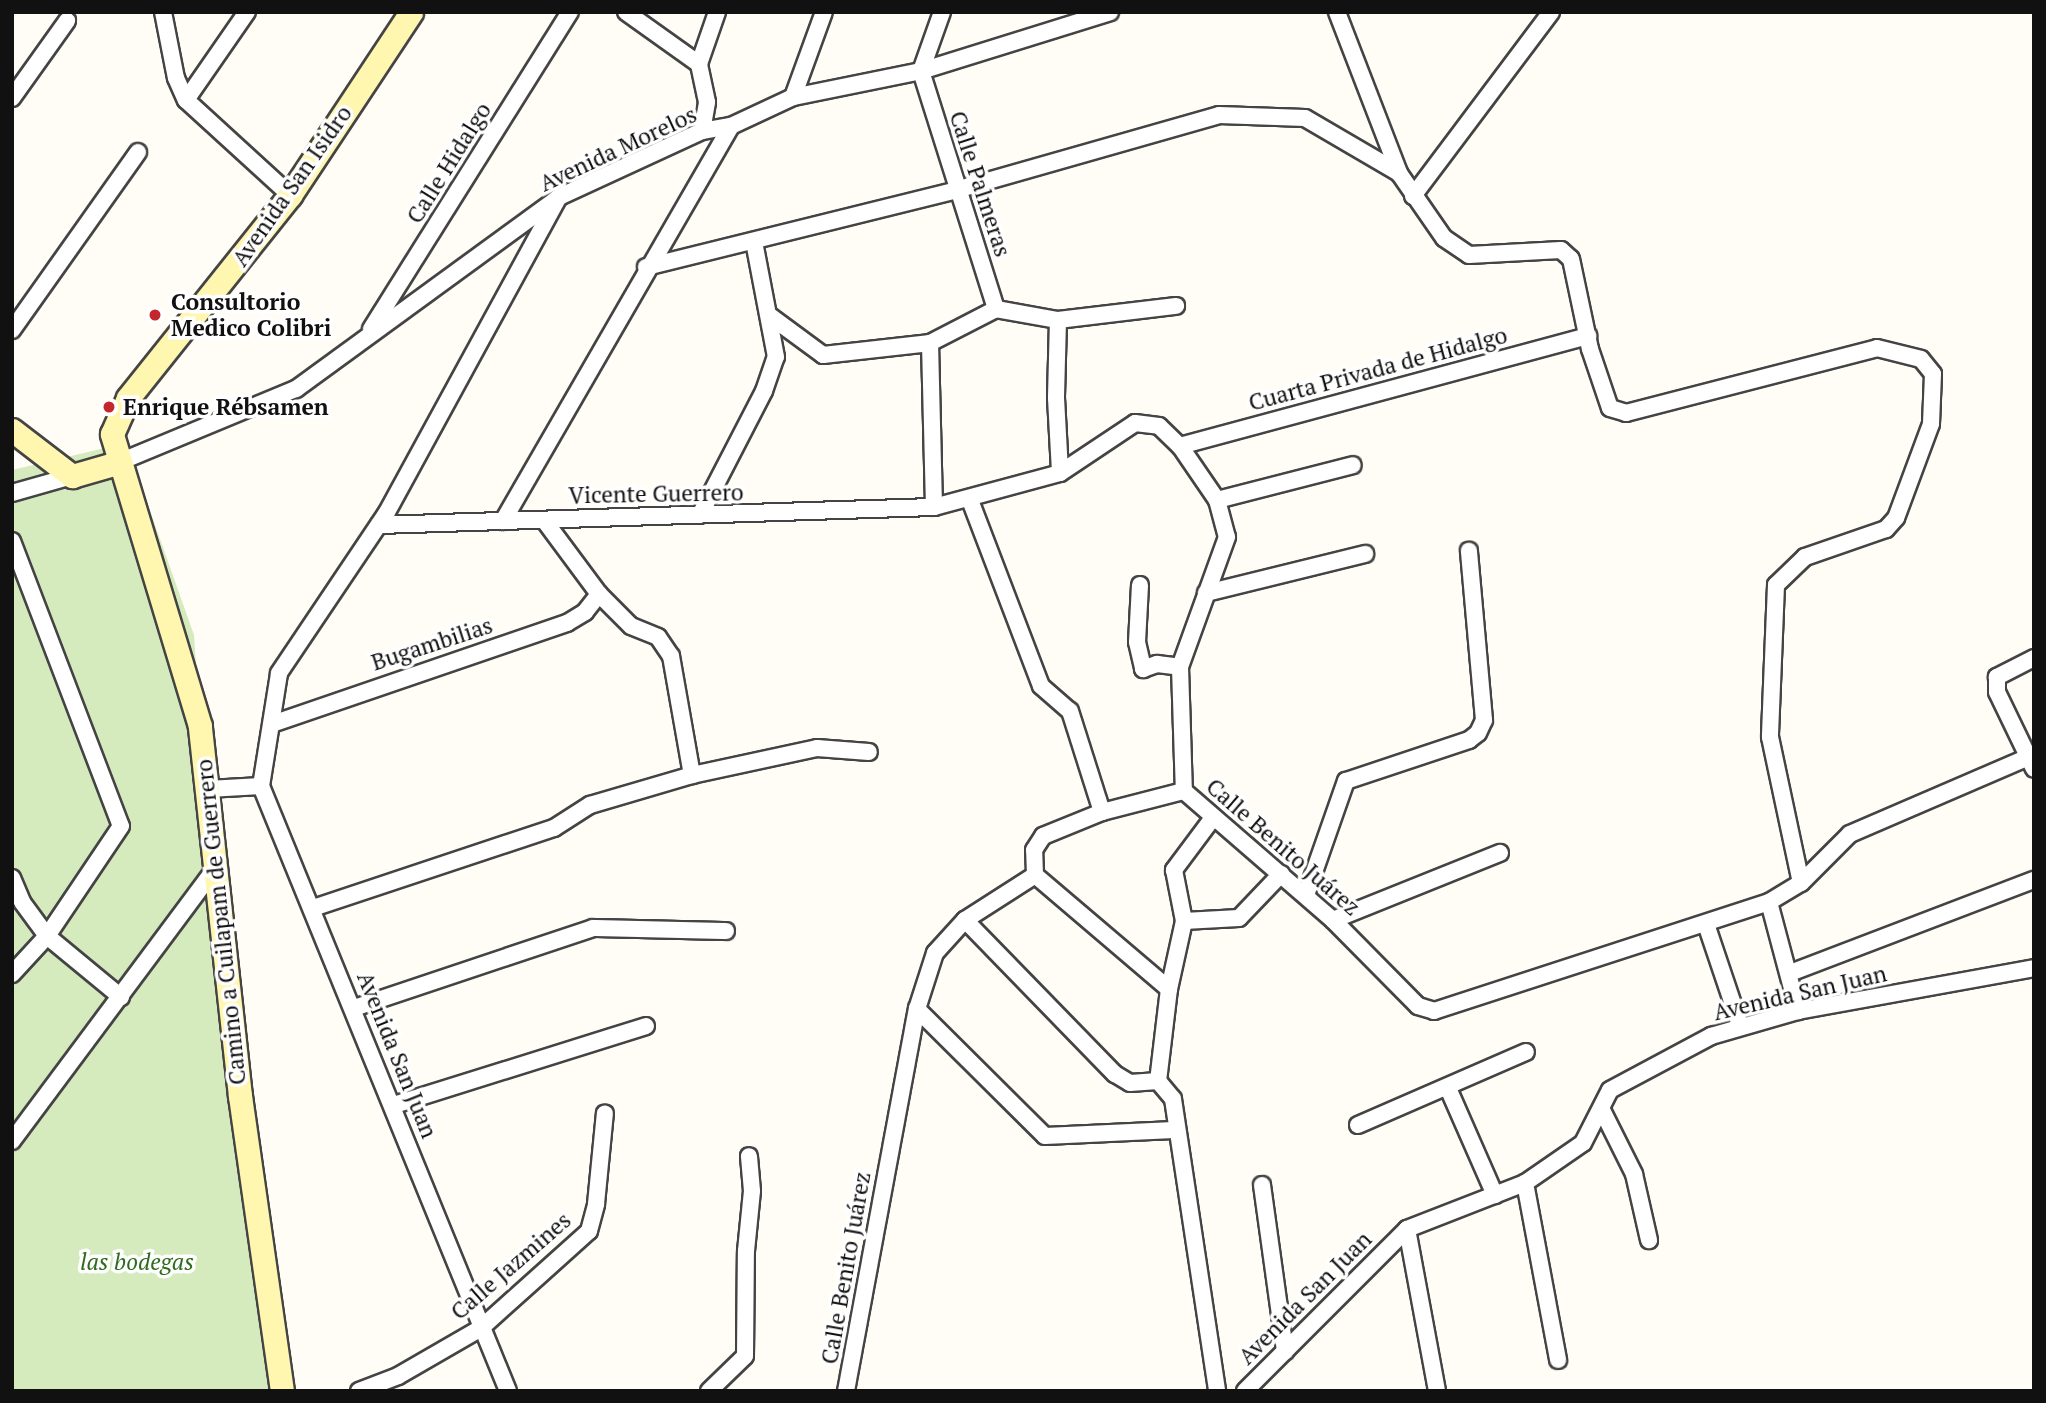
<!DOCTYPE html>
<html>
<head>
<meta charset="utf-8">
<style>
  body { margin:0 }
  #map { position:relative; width:2046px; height:1403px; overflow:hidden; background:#fffdf5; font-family:"PT Serif",serif }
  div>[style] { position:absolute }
  .green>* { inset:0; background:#d5ebbd }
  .roads { filter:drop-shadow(2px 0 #444) drop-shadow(-2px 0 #444) drop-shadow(0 2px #444) drop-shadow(0 -2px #444) }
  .street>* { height:16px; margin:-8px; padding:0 8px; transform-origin:8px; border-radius:8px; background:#fff }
  .secondary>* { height:23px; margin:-11.5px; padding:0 11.5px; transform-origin:11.5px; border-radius:11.5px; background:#fff6b0 }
  .dots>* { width:19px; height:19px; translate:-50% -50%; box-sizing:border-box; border:4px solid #fff; border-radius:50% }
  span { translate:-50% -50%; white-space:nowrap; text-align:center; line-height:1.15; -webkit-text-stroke:7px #fff; paint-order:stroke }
  .street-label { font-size:23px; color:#111 }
  .poi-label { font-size:23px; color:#111; font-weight:700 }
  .left { translate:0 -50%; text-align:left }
  .park-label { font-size:23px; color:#2f6b1f; font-style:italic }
  .frame { position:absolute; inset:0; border:14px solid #111; pointer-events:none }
</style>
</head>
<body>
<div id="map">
  <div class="green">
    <div style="clip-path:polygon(126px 443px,194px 635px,200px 726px,282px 1391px,12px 1391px,12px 470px)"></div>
  </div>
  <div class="roads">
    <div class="street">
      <div style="left:163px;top:12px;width:67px;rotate:78.9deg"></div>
      <div style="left:176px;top:78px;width:24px;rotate:66deg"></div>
      <div style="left:186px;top:100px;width:141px;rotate:42.4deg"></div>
      <div style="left:626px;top:12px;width:90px;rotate:35.5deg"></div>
      <div style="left:942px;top:12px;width:63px;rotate:109.6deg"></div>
      <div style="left:921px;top:71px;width:250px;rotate:72.5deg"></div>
      <div style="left:1337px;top:12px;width:173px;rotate:68.9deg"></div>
      <div style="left:1399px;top:173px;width:79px;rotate:55.3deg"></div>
      <div style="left:1444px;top:238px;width:30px;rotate:34deg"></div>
      <div style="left:1469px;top:255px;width:92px;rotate:-3.1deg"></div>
      <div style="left:1561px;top:250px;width:13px;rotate:42deg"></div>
      <div style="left:1571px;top:259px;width:92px;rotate:78.1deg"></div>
      <div style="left:1590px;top:349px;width:62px;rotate:71.3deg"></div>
      <div style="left:1610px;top:408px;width:17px;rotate:17deg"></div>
      <div style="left:1626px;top:413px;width:259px;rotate:-14.5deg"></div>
      <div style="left:1877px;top:348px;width:45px;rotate:14deg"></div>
      <div style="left:1921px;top:359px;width:19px;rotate:51deg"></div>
      <div style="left:1933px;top:374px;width:50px;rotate:92.3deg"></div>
      <div style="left:1931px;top:424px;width:100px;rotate:110.4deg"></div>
      <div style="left:1896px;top:518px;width:15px;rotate:132deg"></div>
      <div style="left:1886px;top:529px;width:86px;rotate:160.9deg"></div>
      <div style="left:1805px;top:557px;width:40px;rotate:136deg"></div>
      <div style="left:1776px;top:585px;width:152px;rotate:92.3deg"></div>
      <div style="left:1770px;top:737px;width:149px;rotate:78deg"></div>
      <div style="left:793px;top:97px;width:90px;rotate:-70deg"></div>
      <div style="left:12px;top:98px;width:95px;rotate:-54.5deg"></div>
      <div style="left:186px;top:100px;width:107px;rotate:-55.3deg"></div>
      <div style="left:702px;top:131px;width:29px;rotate:-80deg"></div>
      <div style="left:707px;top:102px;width:39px;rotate:-102deg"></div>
      <div style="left:699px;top:64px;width:55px;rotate:-70.9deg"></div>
      <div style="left:1413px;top:196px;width:230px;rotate:-53.1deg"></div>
      <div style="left:646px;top:267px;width:319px;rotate:-13.9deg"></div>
      <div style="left:956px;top:190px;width:273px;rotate:-15.9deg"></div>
      <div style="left:1219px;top:115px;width:86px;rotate:2deg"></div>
      <div style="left:1305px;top:118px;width:109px;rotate:30.3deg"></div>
      <div style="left:770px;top:316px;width:66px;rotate:36.3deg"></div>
      <div style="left:823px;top:355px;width:108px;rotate:-6.4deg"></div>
      <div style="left:930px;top:343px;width:74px;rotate:-27.3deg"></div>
      <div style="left:996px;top:309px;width:63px;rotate:10.1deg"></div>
      <div style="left:1058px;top:320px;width:119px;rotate:-6.8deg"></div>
      <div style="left:1058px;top:320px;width:78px;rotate:91.5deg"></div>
      <div style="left:1056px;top:398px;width:75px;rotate:86.9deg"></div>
      <div style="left:371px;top:329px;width:374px;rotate:-57.9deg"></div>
      <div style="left:12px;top:330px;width:218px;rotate:-54.7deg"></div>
      <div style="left:930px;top:343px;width:164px;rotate:88.6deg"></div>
      <div style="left:1180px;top:446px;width:423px;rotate:-15.1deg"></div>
      <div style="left:117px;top:463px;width:194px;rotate:-22.5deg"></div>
      <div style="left:296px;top:389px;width:326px;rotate:-36.1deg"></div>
      <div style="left:559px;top:197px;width:157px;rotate:-24.8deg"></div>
      <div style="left:702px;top:131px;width:29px;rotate:-10deg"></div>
      <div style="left:731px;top:126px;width:68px;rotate:-25.1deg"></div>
      <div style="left:793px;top:97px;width:131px;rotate:-11.5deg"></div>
      <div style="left:921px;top:71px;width:198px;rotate:-17.3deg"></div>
      <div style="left:12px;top:493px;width:62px;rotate:-15.8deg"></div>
      <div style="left:970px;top:500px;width:199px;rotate:69.1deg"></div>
      <div style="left:1041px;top:686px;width:38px;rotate:41deg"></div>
      <div style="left:1070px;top:711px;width:106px;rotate:72.4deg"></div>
      <div style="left:1217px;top:500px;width:140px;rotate:-14.4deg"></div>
      <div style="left:700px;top:515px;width:140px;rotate:-62.7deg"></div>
      <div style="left:764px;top:391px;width:36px;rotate:-71deg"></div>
      <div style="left:776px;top:357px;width:117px;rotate:-100.8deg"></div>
      <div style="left:544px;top:520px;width:92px;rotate:53.4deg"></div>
      <div style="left:599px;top:594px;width:45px;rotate:45deg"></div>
      <div style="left:631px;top:626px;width:29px;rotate:22deg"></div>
      <div style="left:658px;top:637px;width:23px;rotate:56deg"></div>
      <div style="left:671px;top:656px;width:121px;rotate:80deg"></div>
      <div style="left:503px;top:521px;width:456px;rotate:-60deg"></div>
      <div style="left:379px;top:525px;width:555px;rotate:-1.86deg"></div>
      <div style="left:934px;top:507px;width:131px;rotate:-15.1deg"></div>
      <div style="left:1060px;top:473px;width:90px;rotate:-33.7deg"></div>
      <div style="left:1135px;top:423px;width:24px;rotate:7deg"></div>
      <div style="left:1159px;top:426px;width:29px;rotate:44deg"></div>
      <div style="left:1180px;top:446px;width:65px;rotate:55.6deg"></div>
      <div style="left:1217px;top:500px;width:38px;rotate:75deg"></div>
      <div style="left:1227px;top:537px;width:138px;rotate:109.9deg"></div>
      <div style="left:1180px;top:667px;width:124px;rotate:88.2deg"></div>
      <div style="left:12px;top:541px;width:305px;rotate:69.1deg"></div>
      <div style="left:121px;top:826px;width:133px;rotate:123.9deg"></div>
      <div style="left:47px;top:936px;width:52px;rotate:132.6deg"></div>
      <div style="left:1140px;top:585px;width:57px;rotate:93deg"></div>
      <div style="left:1137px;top:642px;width:28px;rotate:77deg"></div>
      <div style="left:1143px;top:669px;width:15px;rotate:-20deg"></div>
      <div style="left:1157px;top:664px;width:23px;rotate:7deg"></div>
      <div style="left:1206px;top:593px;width:164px;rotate:-13.8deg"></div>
      <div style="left:2034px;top:658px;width:42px;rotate:152.8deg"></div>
      <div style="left:1997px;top:677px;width:15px;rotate:90deg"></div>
      <div style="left:1997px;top:692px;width:85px;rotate:64.3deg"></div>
      <div style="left:272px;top:724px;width:312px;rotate:-18.9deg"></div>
      <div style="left:567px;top:623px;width:21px;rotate:-31deg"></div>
      <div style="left:585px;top:612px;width:23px;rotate:-52deg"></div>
      <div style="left:261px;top:786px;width:114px;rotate:-80.9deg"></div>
      <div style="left:279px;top:673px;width:192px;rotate:-56.1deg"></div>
      <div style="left:386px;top:514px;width:357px;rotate:-61.4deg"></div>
      <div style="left:208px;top:789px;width:53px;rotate:-3.2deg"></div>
      <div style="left:261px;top:786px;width:653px;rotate:67.79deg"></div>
      <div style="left:1212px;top:819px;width:64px;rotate:126.7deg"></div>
      <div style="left:1174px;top:870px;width:52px;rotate:78.9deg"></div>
      <div style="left:1184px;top:921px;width:70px;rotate:102.4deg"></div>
      <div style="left:1169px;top:989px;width:93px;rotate:96.8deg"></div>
      <div style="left:1158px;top:1081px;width:23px;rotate:50deg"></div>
      <div style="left:1173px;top:1099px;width:295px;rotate:81.4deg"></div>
      <div style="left:1035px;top:875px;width:176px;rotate:40.4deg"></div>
      <div style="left:12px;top:878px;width:26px;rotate:67deg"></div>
      <div style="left:22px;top:902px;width:42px;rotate:53.7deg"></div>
      <div style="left:47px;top:936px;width:96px;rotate:39.5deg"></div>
      <div style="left:1306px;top:895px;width:121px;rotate:-70.7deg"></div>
      <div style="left:1346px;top:781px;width:130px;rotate:-18.4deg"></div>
      <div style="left:1469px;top:740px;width:11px;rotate:-38deg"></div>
      <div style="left:1478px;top:733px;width:14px;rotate:-65deg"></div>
      <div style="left:1484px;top:720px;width:170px;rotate:-95.1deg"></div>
      <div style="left:1769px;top:902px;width:113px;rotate:75.1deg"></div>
      <div style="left:313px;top:908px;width:254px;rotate:-18.4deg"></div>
      <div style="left:554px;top:828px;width:43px;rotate:-32.6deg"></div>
      <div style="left:590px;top:805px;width:106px;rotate:-16.4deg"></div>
      <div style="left:692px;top:775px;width:128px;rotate:-12.2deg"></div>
      <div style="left:817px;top:748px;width:52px;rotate:4.4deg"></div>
      <div style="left:965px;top:920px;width:215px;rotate:45.8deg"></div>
      <div style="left:1115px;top:1074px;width:17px;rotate:31deg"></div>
      <div style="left:1130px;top:1083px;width:28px;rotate:-4deg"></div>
      <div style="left:1333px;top:920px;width:180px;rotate:-21.9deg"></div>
      <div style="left:1184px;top:921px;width:55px;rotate:-3.1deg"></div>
      <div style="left:1239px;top:918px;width:61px;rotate:-46.3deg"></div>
      <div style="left:1706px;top:924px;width:107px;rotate:71.4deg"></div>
      <div style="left:1790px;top:973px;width:261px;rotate:-20.9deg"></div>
      <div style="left:354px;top:1008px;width:252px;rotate:-18.5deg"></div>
      <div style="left:593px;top:928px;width:133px;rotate:1.3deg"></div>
      <div style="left:917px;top:1009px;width:180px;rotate:44.8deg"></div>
      <div style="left:1045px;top:1136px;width:129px;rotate:-2.7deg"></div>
      <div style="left:1448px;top:1088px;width:117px;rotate:66.3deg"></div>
      <div style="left:394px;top:1105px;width:264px;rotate:-17.4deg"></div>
      <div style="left:1602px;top:1110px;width:72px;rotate:63.4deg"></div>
      <div style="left:1634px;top:1174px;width:68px;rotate:77.2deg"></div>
      <div style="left:1358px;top:1125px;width:183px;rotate:-23.5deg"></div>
      <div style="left:12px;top:1141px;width:343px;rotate:-53.3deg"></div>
      <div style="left:1525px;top:1183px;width:180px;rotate:79.4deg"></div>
      <div style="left:1262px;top:1185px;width:168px;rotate:82.1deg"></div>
      <div style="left:1407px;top:1229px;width:165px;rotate:79.5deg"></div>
      <div style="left:359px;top:1391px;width:42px;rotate:-21deg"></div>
      <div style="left:398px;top:1376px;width:96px;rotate:-30deg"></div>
      <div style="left:481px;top:1328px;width:145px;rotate:-41.9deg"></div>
      <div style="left:589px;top:1231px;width:28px;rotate:-75deg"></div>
      <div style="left:596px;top:1204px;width:91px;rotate:-84.4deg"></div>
      <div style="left:709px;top:1391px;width:50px;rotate:-44.2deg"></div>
      <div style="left:745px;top:1356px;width:105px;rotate:-89.5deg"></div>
      <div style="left:746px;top:1251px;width:60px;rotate:-84.3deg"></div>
      <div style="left:752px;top:1191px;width:35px;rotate:-95deg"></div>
      <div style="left:846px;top:1391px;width:389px;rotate:-79.5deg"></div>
      <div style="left:917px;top:1009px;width:59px;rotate:-72.2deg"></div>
      <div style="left:935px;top:953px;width:45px;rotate:-47.7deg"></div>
      <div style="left:965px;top:920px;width:83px;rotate:-32.7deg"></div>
      <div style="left:1035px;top:875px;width:25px;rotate:-92deg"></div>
      <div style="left:1034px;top:850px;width:17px;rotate:-57deg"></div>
      <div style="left:1043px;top:836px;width:64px;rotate:-22.1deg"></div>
      <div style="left:1102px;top:812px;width:85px;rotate:-14.4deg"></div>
      <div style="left:1184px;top:791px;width:197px;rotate:40.9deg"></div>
      <div style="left:1333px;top:920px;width:121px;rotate:45.3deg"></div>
      <div style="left:1418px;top:1006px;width:17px;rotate:17deg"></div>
      <div style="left:1434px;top:1011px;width:352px;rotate:-18deg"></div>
      <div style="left:1769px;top:902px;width:37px;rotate:-31deg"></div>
      <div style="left:1801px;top:883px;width:69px;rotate:-45deg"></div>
      <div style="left:1850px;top:834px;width:195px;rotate:-23.3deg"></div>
      <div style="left:1245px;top:1391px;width:229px;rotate:-45deg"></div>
      <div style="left:1407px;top:1229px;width:127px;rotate:-21.3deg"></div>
      <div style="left:1525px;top:1183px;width:70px;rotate:-34.6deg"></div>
      <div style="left:1583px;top:1143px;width:59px;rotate:-63deg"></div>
      <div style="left:1610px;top:1090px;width:115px;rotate:-28.1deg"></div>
      <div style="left:1711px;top:1036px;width:91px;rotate:-16deg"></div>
      <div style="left:1798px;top:1011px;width:240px;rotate:-10.3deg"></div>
    </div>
    <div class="secondary">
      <div style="left:12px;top:430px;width:76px;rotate:37.5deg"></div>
      <div style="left:72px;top:476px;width:47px;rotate:-16.1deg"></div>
      <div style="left:282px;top:1391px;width:298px;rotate:-98.1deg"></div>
      <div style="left:240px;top:1096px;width:372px;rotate:-96.2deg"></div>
      <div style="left:200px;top:726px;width:305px;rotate:-106.8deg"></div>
      <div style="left:112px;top:434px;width:39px;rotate:-66deg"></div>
      <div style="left:128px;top:398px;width:260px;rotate:-51.4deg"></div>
      <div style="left:290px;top:195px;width:219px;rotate:-56.5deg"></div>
    </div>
  </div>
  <div class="dots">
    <div style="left:155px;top:315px;background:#c4262e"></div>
    <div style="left:109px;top:407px;background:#c4262e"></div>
  </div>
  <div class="street-label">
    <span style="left:618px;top:149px;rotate:-25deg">Avenida Morelos</span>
    <span style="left:449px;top:163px;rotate:-58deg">Calle Hidalgo</span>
    <span style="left:980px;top:184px;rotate:72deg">Calle Palmeras</span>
    <span style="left:292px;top:186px;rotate:-55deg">Avenida San Isidro</span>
    <span style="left:1378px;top:369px;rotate:-15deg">Cuarta Privada de Hidalgo</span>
    <span style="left:656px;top:494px;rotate:-1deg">Vicente Guerrero</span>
    <span style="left:432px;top:644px;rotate:-18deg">Bugambilias</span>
    <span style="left:1283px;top:847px;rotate:41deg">Calle Benito Juárez</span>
    <span style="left:221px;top:922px;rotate:-96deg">Camino a Cuilapam de Guerrero</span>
    <span style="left:1800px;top:993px;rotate:-13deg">Avenida San Juan</span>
    <span style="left:397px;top:1055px;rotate:68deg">Avenida San Juan</span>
    <span style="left:511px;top:1266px;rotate:-41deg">Calle Jazmines</span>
    <span style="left:846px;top:1268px;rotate:-80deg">Calle Benito Juárez</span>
    <span style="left:1305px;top:1298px;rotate:-45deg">Avenida San Juan</span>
  </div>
  <div class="poi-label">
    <span class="left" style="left:171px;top:315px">Consultorio<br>Medico Colibri</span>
    <span class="left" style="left:123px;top:407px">Enrique Rébsamen</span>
  </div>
  <div class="park-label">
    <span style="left:137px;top:1262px">las bodegas</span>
  </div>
  <div class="frame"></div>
</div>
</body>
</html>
